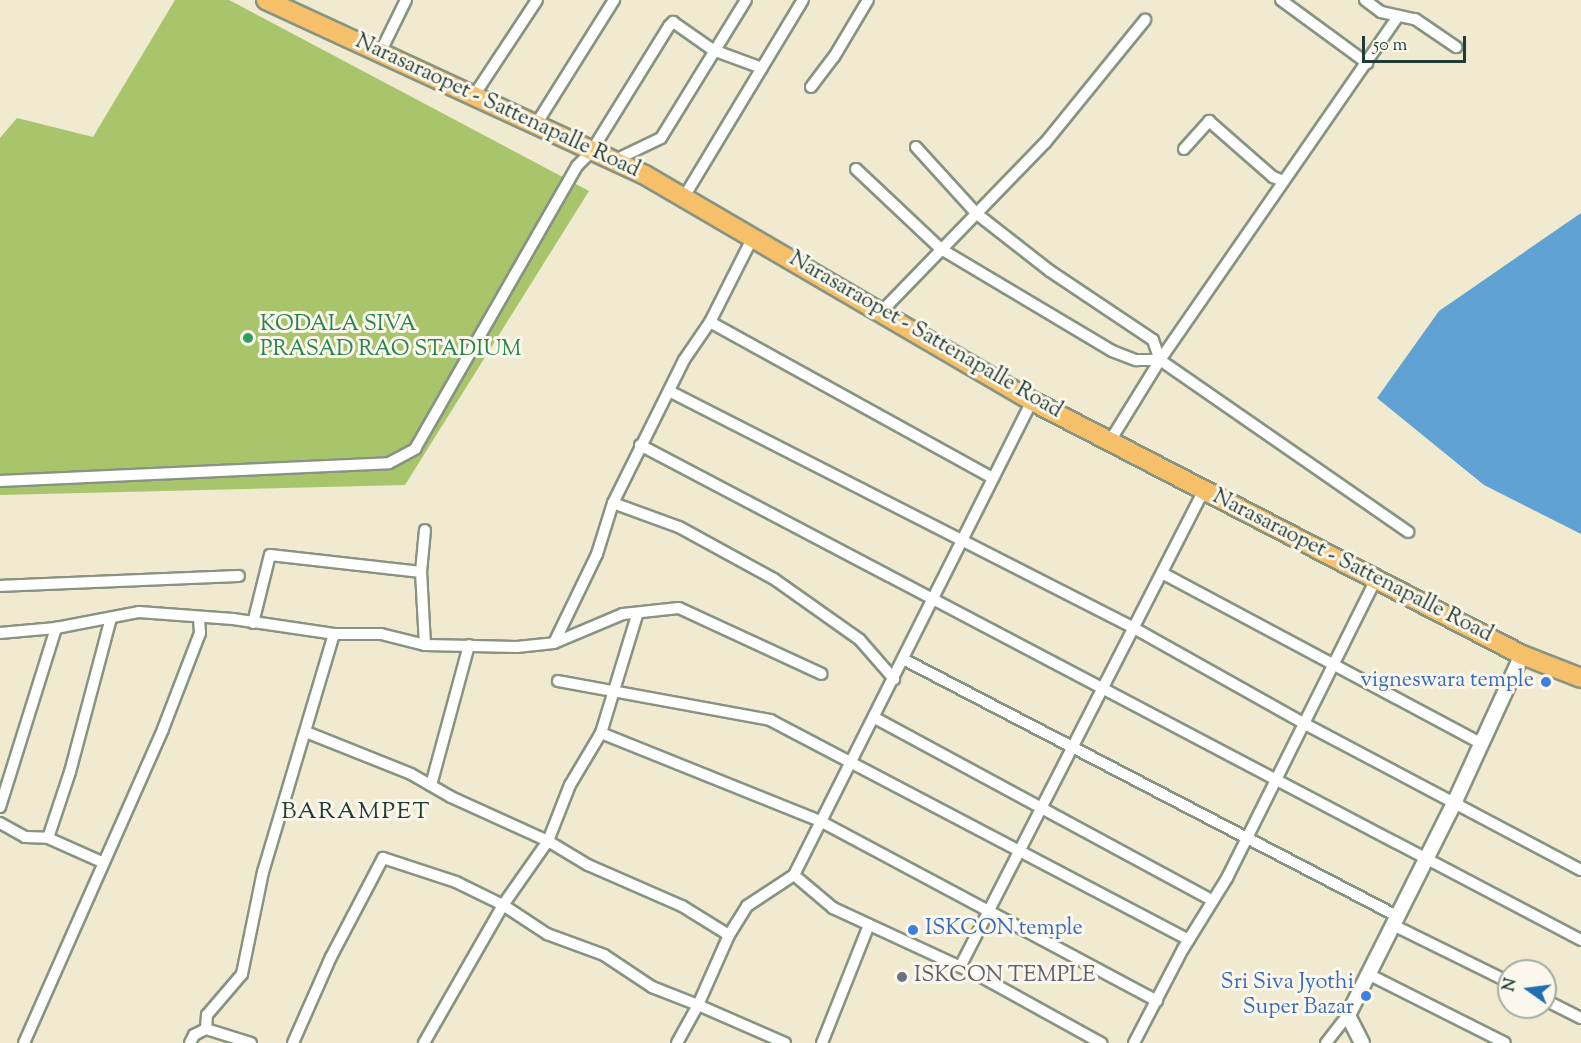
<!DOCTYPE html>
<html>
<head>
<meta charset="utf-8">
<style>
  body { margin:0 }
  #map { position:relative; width:1581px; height:1043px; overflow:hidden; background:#efead0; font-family:"Sorts Mill Goudy",serif }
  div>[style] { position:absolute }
  .green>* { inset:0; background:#a8c56c }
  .water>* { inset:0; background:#60a2d4 }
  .roads { filter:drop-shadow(2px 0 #879482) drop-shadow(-2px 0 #879482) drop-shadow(0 2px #879482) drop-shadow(0 -2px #879482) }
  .minor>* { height:10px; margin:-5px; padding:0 5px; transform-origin:5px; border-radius:5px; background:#fff }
  .tertiary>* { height:14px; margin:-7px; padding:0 7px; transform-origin:7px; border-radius:7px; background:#fff }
  .primary>* { height:18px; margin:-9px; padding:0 9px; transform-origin:9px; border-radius:9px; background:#f6c06b }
  .dots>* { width:16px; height:16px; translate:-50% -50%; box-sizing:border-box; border:3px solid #fbf7ec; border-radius:50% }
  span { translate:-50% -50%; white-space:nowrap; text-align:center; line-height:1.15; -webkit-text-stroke:6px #fbf7ec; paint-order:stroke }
  .street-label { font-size:22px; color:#1f3d34 }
  .leisure-label { font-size:22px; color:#27864d }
  .left { translate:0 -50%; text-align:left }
  .shop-label { font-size:22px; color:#366cbe }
  .right { translate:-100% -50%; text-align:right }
  .worship-label { font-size:22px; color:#5b616d }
  .neighbourhood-label { font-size:24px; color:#1f3d34; letter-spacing:1.5px }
  .north { position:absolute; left:1497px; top:959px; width:60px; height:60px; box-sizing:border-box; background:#fbf7ec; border:2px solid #a3ada2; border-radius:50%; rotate:284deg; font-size:16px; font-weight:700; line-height:24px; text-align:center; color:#1f3d34 }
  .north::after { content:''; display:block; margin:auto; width:21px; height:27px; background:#1f6fb2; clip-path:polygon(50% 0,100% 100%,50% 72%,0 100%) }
  .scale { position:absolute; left:1362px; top:36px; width:104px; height:27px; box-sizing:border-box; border:3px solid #1f3d34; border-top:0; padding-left:8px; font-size:18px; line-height:21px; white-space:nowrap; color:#1f3d34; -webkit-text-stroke:4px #fbf7ec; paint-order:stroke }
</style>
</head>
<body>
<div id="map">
  <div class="green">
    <div style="clip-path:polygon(175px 0,229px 0,589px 191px,405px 485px,0 495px,0 138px,17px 118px,93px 137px)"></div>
  </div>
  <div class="water">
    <div style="clip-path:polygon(1581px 213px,1581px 534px,1484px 485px,1377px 398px,1439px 311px)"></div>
  </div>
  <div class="roads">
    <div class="minor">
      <div style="left:1281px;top:0;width:107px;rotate:36.2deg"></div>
      <div style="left:1365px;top:0;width:20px;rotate:37deg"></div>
      <div style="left:1381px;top:12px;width:35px;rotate:12deg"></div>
      <div style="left:1415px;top:19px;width:50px;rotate:34.3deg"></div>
      <div style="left:380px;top:53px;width:59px;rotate:-63.9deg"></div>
      <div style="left:811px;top:87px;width:38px;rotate:-53deg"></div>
      <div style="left:834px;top:57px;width:66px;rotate:-59.2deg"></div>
      <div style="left:473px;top:97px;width:116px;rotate:-56.6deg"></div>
      <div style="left:535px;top:126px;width:149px;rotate:-57.9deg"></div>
      <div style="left:916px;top:147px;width:91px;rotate:47.7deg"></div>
      <div style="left:977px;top:214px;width:93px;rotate:38deg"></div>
      <div style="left:1050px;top:271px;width:124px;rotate:33.8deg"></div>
      <div style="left:1153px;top:340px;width:21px;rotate:71deg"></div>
      <div style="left:1184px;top:149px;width:38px;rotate:-48deg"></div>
      <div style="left:1209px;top:121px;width:85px;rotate:41.2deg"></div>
      <div style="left:1273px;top:177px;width:11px;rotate:22deg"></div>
      <div style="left:611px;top:162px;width:55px;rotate:-25.6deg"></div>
      <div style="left:661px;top:138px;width:162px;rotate:-58.4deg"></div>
      <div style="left:856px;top:169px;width:117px;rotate:43.3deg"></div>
      <div style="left:941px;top:249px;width:199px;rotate:30.8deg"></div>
      <div style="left:1112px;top:351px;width:26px;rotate:21deg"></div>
      <div style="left:1136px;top:360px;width:24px"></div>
      <div style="left:1160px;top:360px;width:302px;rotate:34.7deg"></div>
      <div style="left:684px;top:197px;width:230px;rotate:-58.9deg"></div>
      <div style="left:881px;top:312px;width:235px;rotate:-45.9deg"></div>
      <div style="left:1045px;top:143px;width:159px;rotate:-50.9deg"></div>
      <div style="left:710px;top:322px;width:323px;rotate:28.9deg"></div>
      <div style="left:669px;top:391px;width:522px;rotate:27.01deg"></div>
      <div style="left:1134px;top:628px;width:196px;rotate:29.3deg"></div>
      <div style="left:1305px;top:724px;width:312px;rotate:27.9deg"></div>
      <div style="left:1110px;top:441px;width:95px;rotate:-58.3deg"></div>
      <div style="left:1160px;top:360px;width:418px;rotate:-55.3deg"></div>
      <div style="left:640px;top:445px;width:1063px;rotate:27.75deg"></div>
      <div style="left:0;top:481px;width:389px;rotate:-2.6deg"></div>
      <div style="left:389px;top:463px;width:30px;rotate:-28deg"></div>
      <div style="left:415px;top:449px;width:326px;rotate:-60.2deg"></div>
      <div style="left:577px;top:166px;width:20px;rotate:-45deg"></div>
      <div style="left:591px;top:152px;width:148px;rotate:-58.2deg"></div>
      <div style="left:669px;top:26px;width:6px;rotate:-45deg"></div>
      <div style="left:673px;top:22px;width:49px;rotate:35deg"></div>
      <div style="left:713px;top:50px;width:52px;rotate:20.2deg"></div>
      <div style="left:613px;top:503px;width:160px;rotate:-63.6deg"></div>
      <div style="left:684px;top:360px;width:46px;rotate:-55.6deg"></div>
      <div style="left:710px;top:322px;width:95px;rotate:-63.2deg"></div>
      <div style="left:1162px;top:573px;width:363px;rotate:28.1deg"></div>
      <div style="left:0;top:586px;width:239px;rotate:-2.4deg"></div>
      <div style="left:253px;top:623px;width:70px;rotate:-76deg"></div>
      <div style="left:270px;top:555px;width:152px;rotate:6.4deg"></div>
      <div style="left:0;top:633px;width:56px;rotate:-5.1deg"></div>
      <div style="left:56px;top:628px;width:85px;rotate:-10.9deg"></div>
      <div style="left:139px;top:612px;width:94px;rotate:4.3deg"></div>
      <div style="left:233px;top:619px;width:102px;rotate:8.4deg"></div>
      <div style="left:334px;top:634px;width:47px"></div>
      <div style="left:381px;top:634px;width:45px;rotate:14deg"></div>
      <div style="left:425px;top:645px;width:92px;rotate:1.2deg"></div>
      <div style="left:517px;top:647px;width:37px;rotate:-6deg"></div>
      <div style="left:554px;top:643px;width:99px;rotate:-64.2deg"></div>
      <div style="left:597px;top:554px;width:53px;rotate:-72.6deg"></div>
      <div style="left:613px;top:503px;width:70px;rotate:20deg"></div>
      <div style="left:679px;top:527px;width:108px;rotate:28.7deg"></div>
      <div style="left:774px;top:579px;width:105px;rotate:35.3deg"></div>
      <div style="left:860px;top:640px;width:52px;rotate:48.9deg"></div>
      <div style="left:554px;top:643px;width:75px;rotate:-22.8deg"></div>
      <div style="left:623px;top:614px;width:56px;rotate:-6.1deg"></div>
      <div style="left:679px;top:608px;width:157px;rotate:24.8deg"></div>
      <div style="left:425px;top:645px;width:73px;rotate:-93.1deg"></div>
      <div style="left:421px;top:572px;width:42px;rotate:-84.6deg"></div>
      <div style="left:903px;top:659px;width:557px;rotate:27.49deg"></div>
      <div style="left:558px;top:681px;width:216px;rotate:10.4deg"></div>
      <div style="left:770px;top:720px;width:473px;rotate:27.7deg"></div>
      <div style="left:875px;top:718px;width:384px;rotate:28.4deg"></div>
      <div style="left:306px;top:732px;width:113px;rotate:21.8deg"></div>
      <div style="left:411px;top:774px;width:46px;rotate:29.9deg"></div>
      <div style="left:451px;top:797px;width:107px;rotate:24.4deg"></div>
      <div style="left:548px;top:841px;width:47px;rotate:31deg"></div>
      <div style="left:588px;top:865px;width:103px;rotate:23.6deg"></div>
      <div style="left:682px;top:906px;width:55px;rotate:31.7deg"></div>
      <div style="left:729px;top:935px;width:34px;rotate:-58deg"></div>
      <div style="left:747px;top:906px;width:56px;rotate:-33.4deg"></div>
      <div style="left:794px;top:875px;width:51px;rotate:40.2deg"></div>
      <div style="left:833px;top:908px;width:160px;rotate:24.8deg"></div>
      <div style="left:978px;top:975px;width:141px;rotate:28.9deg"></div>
      <div style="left:601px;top:733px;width:236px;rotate:21.9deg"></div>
      <div style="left:820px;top:821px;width:382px;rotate:28.1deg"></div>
      <div style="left:431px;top:785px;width:145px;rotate:-74.8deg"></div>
      <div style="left:0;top:807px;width:188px;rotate:-72.6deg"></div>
      <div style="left:0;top:823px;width:29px;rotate:29deg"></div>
      <div style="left:25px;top:837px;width:23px;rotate:2deg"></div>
      <div style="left:48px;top:838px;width:59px;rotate:24deg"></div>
      <div style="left:48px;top:838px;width:70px;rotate:-71.6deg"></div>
      <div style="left:70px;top:772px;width:159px;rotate:-75.1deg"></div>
      <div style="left:794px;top:875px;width:530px;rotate:-63.34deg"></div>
      <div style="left:1393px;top:925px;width:129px;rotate:26.2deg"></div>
      <div style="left:960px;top:967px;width:536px;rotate:-62.91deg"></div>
      <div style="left:1368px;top:974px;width:153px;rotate:26.7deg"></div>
      <div style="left:1545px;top:1000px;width:40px;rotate:26.6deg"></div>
      <div style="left:24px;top:1043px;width:343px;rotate:-66.1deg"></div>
      <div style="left:163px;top:729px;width:103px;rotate:-68.9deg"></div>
      <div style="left:200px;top:633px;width:16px;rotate:-94deg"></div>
      <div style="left:190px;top:1043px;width:9px;rotate:-63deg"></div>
      <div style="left:194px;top:1035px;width:13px;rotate:-27deg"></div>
      <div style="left:251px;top:1043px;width:47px;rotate:-162.7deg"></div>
      <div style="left:206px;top:1029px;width:14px;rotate:-86deg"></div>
      <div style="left:207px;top:1015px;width:54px;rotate:-49.5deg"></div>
      <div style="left:242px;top:974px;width:104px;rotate:-78.4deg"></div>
      <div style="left:263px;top:872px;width:248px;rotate:-73.4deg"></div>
      <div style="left:293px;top:1043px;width:94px;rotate:-66.2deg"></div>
      <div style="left:331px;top:957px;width:112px;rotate:-62.3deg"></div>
      <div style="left:383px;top:858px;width:77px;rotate:18.2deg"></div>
      <div style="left:456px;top:882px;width:52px;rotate:26.1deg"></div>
      <div style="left:503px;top:905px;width:53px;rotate:33.4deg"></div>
      <div style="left:547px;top:934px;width:61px;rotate:20.2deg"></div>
      <div style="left:604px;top:955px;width:58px;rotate:33.7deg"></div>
      <div style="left:652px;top:987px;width:49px;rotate:21.4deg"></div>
      <div style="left:698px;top:1005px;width:77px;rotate:-66.1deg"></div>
      <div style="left:424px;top:1043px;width:159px;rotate:-60.2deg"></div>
      <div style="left:503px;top:905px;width:78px;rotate:-54.9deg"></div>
      <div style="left:548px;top:841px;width:60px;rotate:-68.6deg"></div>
      <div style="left:570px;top:785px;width:61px;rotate:-59.2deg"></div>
      <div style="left:601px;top:733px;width:123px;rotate:-73deg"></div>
      <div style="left:677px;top:1043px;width:43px;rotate:-61.1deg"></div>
      <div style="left:698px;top:1005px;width:95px;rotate:23.6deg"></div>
      <div style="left:822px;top:1043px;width:127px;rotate:-68.3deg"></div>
      <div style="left:1134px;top:1043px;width:106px;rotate:-62.5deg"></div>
      <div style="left:1183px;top:949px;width:84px;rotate:-58.2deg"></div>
      <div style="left:1227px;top:878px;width:334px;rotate:-63.5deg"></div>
      <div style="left:1326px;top:1043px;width:36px;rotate:-52deg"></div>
    </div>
    <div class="tertiary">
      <div style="left:1362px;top:1043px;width:31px;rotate:-117deg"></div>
      <div style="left:1348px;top:1015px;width:241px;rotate:-63.4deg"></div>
      <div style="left:1456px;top:799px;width:158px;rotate:-65.4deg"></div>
    </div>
    <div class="primary">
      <div style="left:266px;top:0;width:417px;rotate:24.8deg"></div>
      <div style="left:645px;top:175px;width:448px;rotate:30.3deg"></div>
      <div style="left:1032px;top:401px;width:552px;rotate:27.4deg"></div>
      <div style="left:1522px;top:655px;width:63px;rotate:21.3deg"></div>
    </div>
  </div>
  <div class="dots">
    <div style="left:248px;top:338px;background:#2e9e5b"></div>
    <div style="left:1546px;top:682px;background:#3f7fe0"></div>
    <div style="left:913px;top:930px;background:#3f7fe0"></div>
    <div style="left:902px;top:977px;background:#6b7280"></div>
    <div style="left:1366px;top:996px;background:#3f7fe0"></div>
  </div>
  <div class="street-label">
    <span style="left:497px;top:107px;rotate:25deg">Narasaraopet - Sattenapalle Road</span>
    <span style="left:925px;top:336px;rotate:30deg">Narasaraopet - Sattenapalle Road</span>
    <span style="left:1352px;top:567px;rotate:27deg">Narasaraopet - Sattenapalle Road</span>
  </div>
  <div class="leisure-label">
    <span class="left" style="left:260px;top:338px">KODALA SIVA<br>PRASAD RAO STADIUM</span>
  </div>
  <div class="shop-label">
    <span class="right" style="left:1534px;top:682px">vigneswara temple</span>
    <span class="left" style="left:925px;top:930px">ISKCON temple</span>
    <span class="right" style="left:1354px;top:996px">Sri Siva Jyothi<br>Super Bazar</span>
  </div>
  <div class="worship-label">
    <span class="left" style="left:914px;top:977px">ISKCON TEMPLE</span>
  </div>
  <div class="neighbourhood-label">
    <span style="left:356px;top:813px">BARAMPET</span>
  </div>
  <div class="north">N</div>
  <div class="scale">50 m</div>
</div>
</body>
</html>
